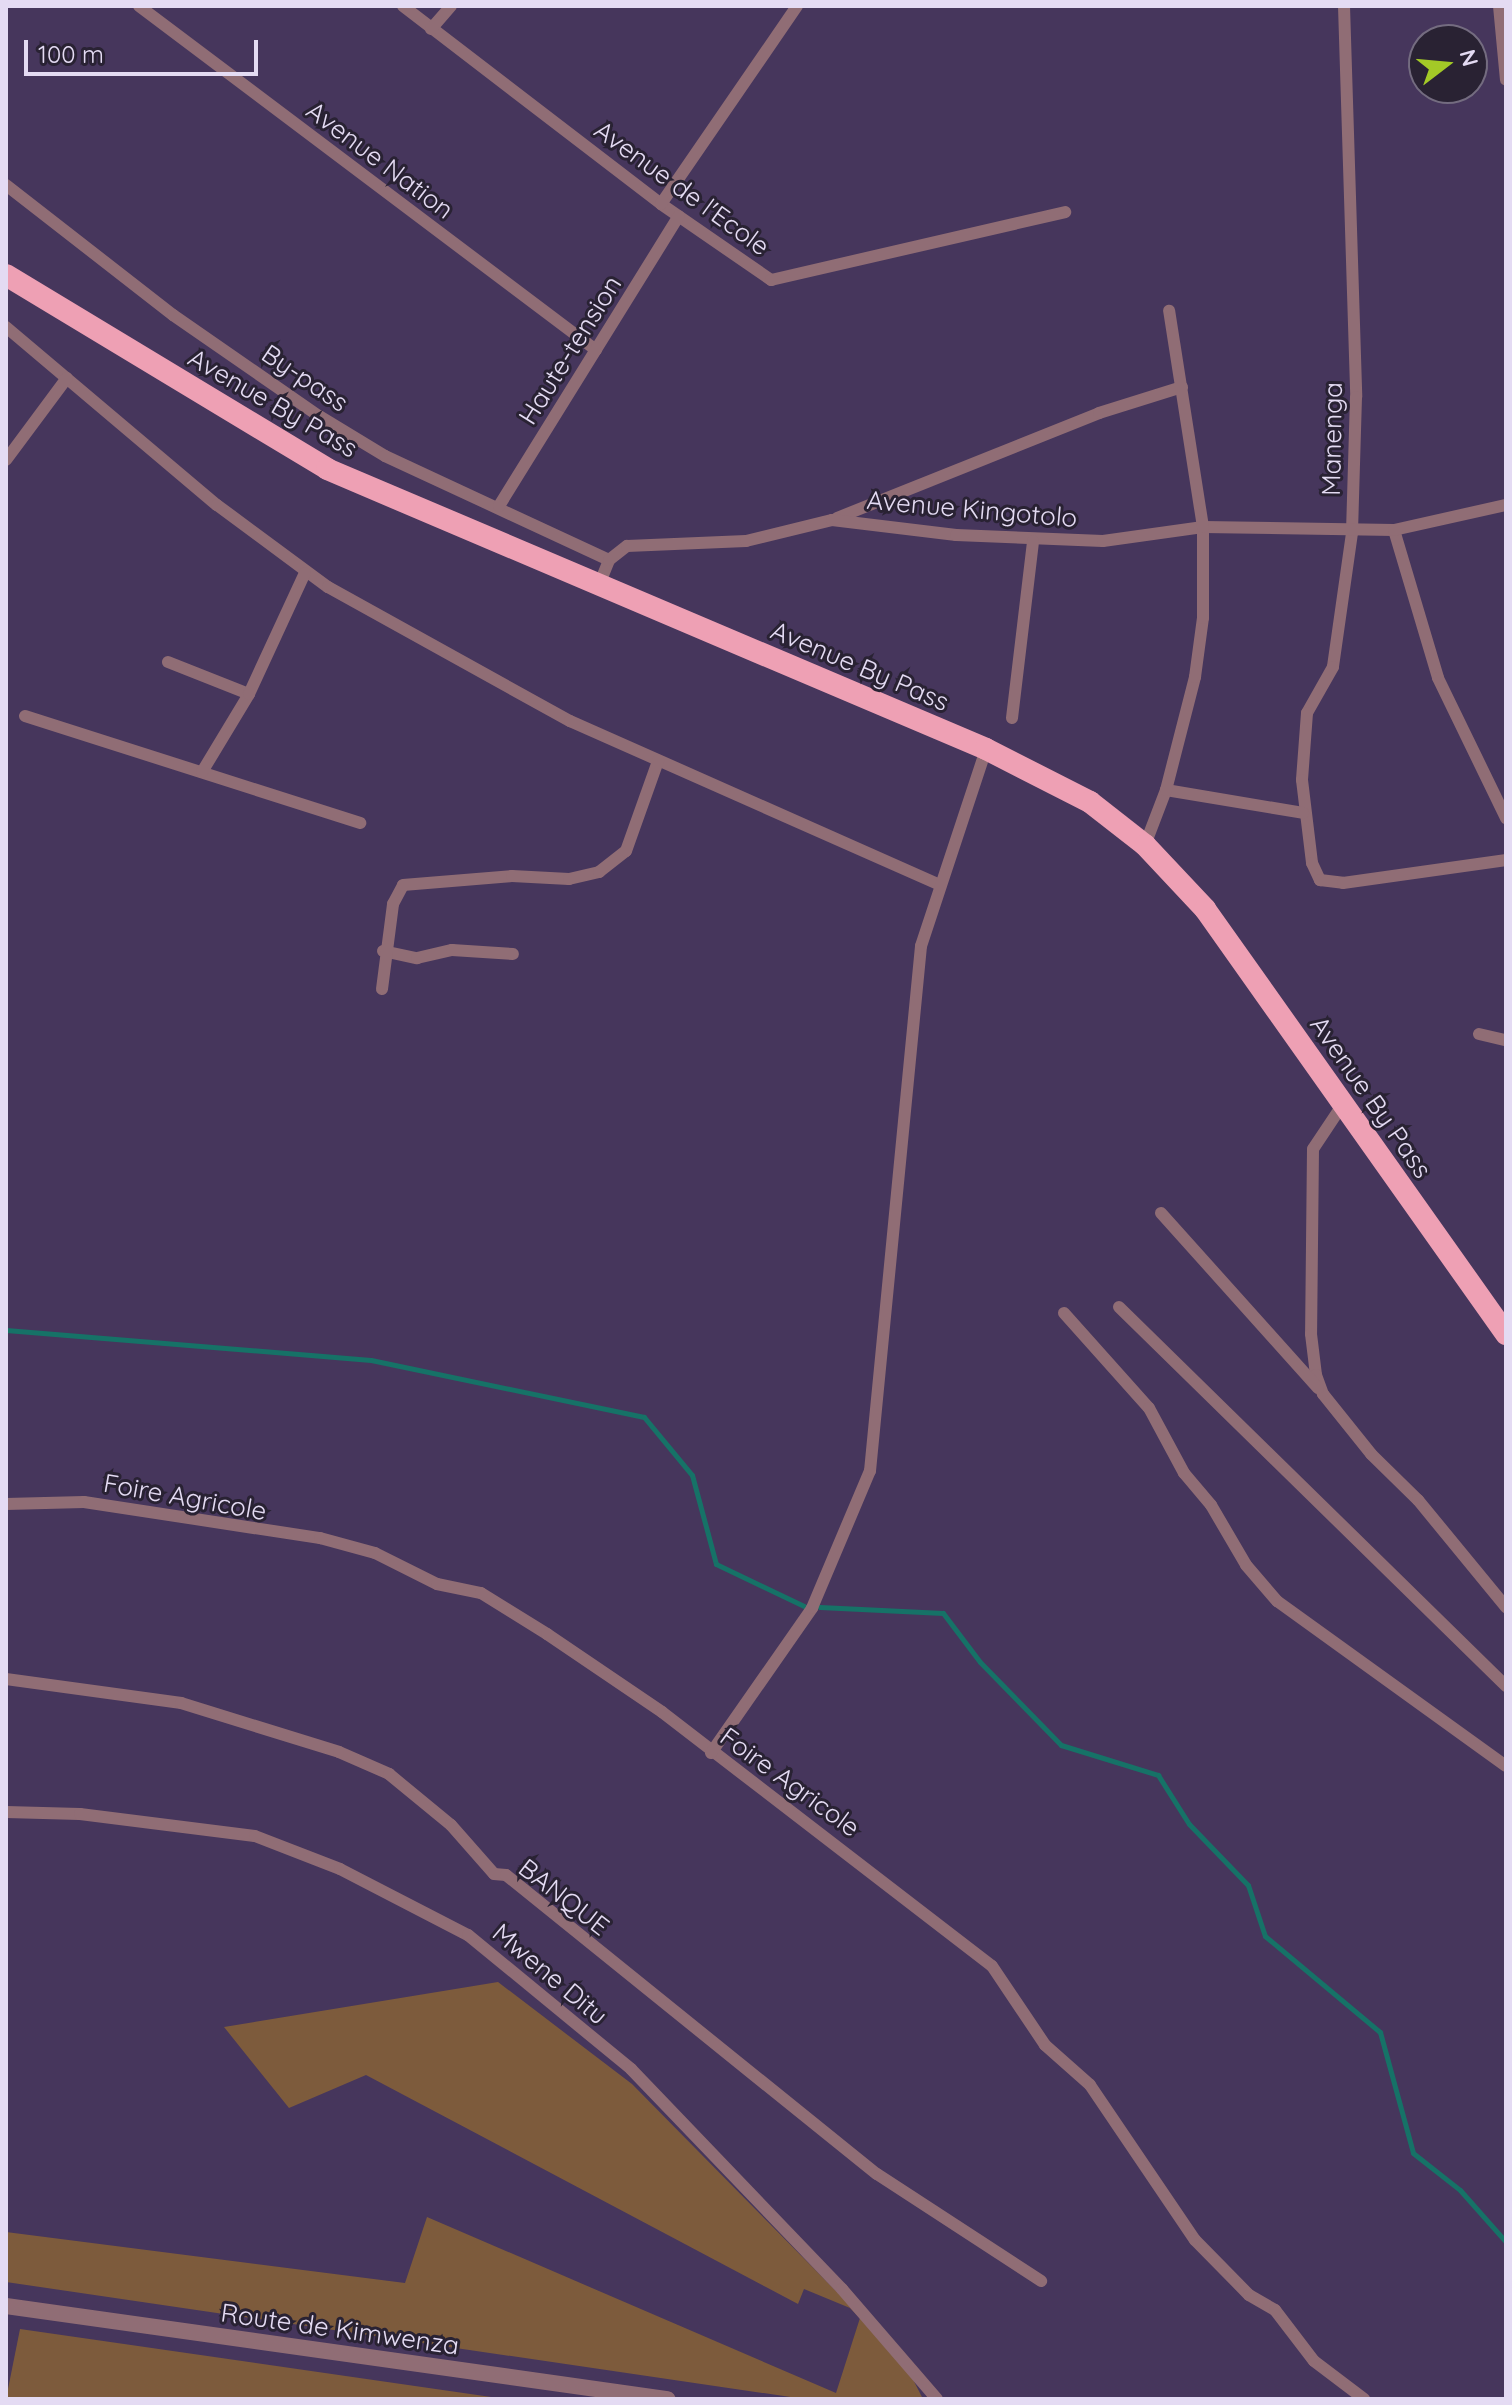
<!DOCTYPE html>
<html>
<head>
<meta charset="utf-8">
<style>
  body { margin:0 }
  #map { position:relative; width:1512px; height:2405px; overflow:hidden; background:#46365c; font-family:Quicksand,sans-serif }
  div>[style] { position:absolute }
  .green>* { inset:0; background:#7d5b3c }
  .stream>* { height:5px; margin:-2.5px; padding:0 2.5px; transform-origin:2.5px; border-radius:2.5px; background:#167267 }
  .minor>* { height:12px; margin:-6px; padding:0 6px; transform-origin:6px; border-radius:6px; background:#906d75 }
  .tertiary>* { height:16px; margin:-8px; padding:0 8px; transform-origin:8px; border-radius:8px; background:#906d75 }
  .trunk>* { height:22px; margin:-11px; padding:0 11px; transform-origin:11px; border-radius:11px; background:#eea0b4 }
  span { translate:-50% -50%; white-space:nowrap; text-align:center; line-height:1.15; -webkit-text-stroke:6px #292233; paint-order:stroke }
  .street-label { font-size:26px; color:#e4dbf3 }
  .frame { position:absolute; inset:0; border:8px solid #e4dbf3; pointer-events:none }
  .north { position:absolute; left:1408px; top:24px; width:80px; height:80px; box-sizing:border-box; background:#292233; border:2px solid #746c80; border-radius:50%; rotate:74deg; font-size:22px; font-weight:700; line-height:32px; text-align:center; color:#e4dbf3 }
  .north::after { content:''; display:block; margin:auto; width:28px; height:36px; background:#a3c927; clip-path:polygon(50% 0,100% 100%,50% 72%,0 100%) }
  .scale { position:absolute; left:24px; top:40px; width:234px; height:36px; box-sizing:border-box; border:4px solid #e4dbf3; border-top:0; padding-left:10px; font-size:24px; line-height:28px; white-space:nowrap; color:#e4dbf3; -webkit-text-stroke:6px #292233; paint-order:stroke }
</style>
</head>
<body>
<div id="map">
  <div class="green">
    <div style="clip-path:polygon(498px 1982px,632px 2084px,902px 2358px,923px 2399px,804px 2399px,6px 2282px,6px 2232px,405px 2283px,427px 2217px,836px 2393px,860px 2318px,850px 2308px,804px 2289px,798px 2304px,366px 2075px,289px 2108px,224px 2027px)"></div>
    <div style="clip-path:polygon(20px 2329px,505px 2399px,6px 2399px)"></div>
  </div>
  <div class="stream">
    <div style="left:6px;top:1330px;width:366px;rotate:4.7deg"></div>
    <div style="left:371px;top:1360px;width:279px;rotate:11.8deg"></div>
    <div style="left:644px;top:1417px;width:75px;rotate:50.4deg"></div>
    <div style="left:692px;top:1475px;width:92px;rotate:74.9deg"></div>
    <div style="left:716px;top:1564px;width:98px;rotate:25.5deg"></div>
    <div style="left:820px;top:1607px;width:123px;rotate:2.8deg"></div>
    <div style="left:943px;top:1613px;width:61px;rotate:52.9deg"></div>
    <div style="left:980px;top:1662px;width:116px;rotate:45.7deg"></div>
    <div style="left:1061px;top:1745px;width:102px;rotate:17.2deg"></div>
    <div style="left:1158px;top:1775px;width:58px;rotate:57.7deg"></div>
    <div style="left:1189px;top:1824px;width:85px;rotate:46deg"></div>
    <div style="left:1248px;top:1885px;width:54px;rotate:71.6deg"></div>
    <div style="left:1265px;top:1936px;width:150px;rotate:39.9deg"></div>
    <div style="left:1380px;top:2032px;width:125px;rotate:74.7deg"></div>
    <div style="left:1413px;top:2153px;width:60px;rotate:38.2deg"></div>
    <div style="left:1460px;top:2190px;width:69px;rotate:48.5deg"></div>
  </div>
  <div class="minor">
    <div style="left:139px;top:6px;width:572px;rotate:36.97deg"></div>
    <div style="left:403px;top:6px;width:325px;rotate:37.5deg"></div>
    <div style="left:661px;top:204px;width:134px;rotate:34.6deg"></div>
    <div style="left:771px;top:280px;width:302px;rotate:-13deg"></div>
    <div style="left:1344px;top:6px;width:391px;rotate:88.2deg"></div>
    <div style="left:1356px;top:397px;width:136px;rotate:91.7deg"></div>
    <div style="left:1352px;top:533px;width:135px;rotate:98.1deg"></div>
    <div style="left:1333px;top:667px;width:53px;rotate:119.5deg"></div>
    <div style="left:1307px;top:713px;width:67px;rotate:94.3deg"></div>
    <div style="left:1302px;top:780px;width:84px;rotate:83.1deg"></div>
    <div style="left:1312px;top:863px;width:19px;rotate:65deg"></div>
    <div style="left:1320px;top:880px;width:23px;rotate:7deg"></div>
    <div style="left:1343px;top:883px;width:165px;rotate:-8deg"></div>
    <div style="left:1499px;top:6px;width:74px;rotate:84.6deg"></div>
    <div style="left:431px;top:29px;width:30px;rotate:-49deg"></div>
    <div style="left:6px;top:185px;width:212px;rotate:37.9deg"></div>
    <div style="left:173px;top:315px;width:178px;rotate:34.7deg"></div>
    <div style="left:319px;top:416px;width:77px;rotate:31.2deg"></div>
    <div style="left:385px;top:456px;width:247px;rotate:24.9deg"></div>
    <div style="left:661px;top:204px;width:240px;rotate:-55.5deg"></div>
    <div style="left:6px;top:327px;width:276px;rotate:40.2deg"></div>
    <div style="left:217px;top:505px;width:138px;rotate:36.5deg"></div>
    <div style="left:328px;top:587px;width:277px;rotate:29deg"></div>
    <div style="left:570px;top:721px;width:402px;rotate:23.9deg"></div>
    <div style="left:6px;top:460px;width:102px;rotate:-53.4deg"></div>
    <div style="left:499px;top:506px;width:341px;rotate:-58.2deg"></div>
    <div style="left:837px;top:518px;width:282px;rotate:-21.8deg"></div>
    <div style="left:1099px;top:413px;width:87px;rotate:-17.4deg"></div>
    <div style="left:1394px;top:530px;width:154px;rotate:73.4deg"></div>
    <div style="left:1438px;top:678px;width:156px;rotate:64.1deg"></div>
    <div style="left:599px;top:585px;width:27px;rotate:-68deg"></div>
    <div style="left:609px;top:560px;width:23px;rotate:-38deg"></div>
    <div style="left:627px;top:546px;width:119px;rotate:-2.4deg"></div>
    <div style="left:746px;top:541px;width:89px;rotate:-13.7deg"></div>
    <div style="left:832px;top:520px;width:125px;rotate:6.9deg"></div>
    <div style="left:956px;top:535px;width:147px;rotate:2.3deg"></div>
    <div style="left:1103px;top:541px;width:101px;rotate:-8deg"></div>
    <div style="left:1203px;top:527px;width:191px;rotate:0.9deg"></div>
    <div style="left:1394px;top:530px;width:115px;rotate:-12.6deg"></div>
    <div style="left:168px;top:662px;width:87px;rotate:21.6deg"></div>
    <div style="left:25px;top:716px;width:352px;rotate:17.7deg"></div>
    <div style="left:1012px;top:718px;width:178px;rotate:-83.2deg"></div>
    <div style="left:202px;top:772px;width:91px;rotate:-58.9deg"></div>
    <div style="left:249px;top:694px;width:133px;rotate:-65.2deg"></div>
    <div style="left:1166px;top:790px;width:139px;rotate:9.5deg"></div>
    <div style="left:1145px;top:845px;width:59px;rotate:-69.1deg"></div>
    <div style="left:1166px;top:790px;width:117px;rotate:-75.6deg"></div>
    <div style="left:1195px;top:677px;width:60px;rotate:-82.3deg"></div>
    <div style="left:1203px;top:618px;width:91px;rotate:-90deg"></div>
    <div style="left:1203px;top:527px;width:219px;rotate:-98.9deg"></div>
    <div style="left:383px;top:951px;width:35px;rotate:12deg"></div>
    <div style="left:417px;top:958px;width:36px;rotate:-13deg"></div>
    <div style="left:452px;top:950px;width:61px;rotate:3.8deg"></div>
    <div style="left:382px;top:989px;width:86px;rotate:-82.6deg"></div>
    <div style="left:393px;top:904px;width:21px;rotate:-62deg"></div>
    <div style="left:403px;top:885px;width:109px;rotate:-4.7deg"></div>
    <div style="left:512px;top:876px;width:57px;rotate:3deg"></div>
    <div style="left:569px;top:879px;width:31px;rotate:-13deg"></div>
    <div style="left:599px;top:872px;width:34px;rotate:-38deg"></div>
    <div style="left:626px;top:851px;width:96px;rotate:-70.4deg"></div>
    <div style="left:1479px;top:1034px;width:28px;rotate:13deg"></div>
    <div style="left:1341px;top:1107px;width:50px;rotate:123.7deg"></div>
    <div style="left:1313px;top:1149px;width:185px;rotate:90.6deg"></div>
    <div style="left:1311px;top:1334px;width:41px;rotate:83deg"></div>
    <div style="left:1316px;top:1375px;width:20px;rotate:70deg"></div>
    <div style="left:1323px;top:1394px;width:77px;rotate:51.3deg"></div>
    <div style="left:1371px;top:1454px;width:66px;rotate:44.4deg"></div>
    <div style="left:1418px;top:1500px;width:139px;rotate:50.6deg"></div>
    <div style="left:1161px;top:1213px;width:235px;rotate:48.1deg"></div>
    <div style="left:1119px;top:1307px;width:542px;rotate:44.4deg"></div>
    <div style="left:1064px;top:1313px;width:127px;rotate:48.2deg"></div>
    <div style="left:1149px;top:1408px;width:74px;rotate:61.7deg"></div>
    <div style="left:1184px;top:1473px;width:42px;rotate:49.8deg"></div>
    <div style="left:1211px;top:1505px;width:69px;rotate:59.7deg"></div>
    <div style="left:1246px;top:1565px;width:48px;rotate:49.3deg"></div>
    <div style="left:1277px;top:1601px;width:282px;rotate:35.8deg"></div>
    <div style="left:6px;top:1504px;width:78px;rotate:-1.5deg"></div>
    <div style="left:84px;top:1502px;width:239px;rotate:8.7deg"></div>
    <div style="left:320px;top:1538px;width:57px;rotate:15.3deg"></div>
    <div style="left:375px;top:1553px;width:69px;rotate:26.6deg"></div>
    <div style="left:437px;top:1584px;width:45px;rotate:11.6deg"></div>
    <div style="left:481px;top:1593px;width:78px;rotate:31.8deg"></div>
    <div style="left:547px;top:1634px;width:139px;rotate:34.1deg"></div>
    <div style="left:662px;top:1712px;width:416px;rotate:37.6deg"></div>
    <div style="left:992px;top:1966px;width:95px;rotate:56.1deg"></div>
    <div style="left:1045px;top:2045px;width:60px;rotate:41.6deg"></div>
    <div style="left:1090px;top:2085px;width:187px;rotate:55.9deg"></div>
    <div style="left:1195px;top:2240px;width:77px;rotate:45.5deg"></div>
    <div style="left:1249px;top:2295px;width:30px;rotate:30deg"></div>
    <div style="left:1275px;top:2310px;width:64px;rotate:52.6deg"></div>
    <div style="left:1314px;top:2361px;width:63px;rotate:37.2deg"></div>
    <div style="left:6px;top:1679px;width:177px;rotate:7.8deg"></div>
    <div style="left:181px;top:1703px;width:165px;rotate:17.2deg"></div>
    <div style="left:339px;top:1752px;width:55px;rotate:23.7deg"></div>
    <div style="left:389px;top:1774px;width:80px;rotate:39.4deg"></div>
    <div style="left:451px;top:1825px;width:65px;rotate:48.7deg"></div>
    <div style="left:494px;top:1874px;width:12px;rotate:5deg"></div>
    <div style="left:506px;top:1875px;width:476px;rotate:38.9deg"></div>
    <div style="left:877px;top:2174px;width:196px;rotate:33.1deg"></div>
    <div style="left:711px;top:1753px;width:177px;rotate:-55.1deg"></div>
    <div style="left:812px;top:1608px;width:149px;rotate:-67.1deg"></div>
    <div style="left:870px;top:1471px;width:527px;rotate:-84.45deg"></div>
    <div style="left:921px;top:946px;width:207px;rotate:-71.7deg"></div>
    <div style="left:6px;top:1812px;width:74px;rotate:1.5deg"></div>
    <div style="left:80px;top:1814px;width:176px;rotate:7.2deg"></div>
    <div style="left:255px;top:1836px;width:91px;rotate:21.2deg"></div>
    <div style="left:340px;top:1869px;width:144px;rotate:27.3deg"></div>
    <div style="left:468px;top:1935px;width:211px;rotate:39.4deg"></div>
    <div style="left:631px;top:2069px;width:305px;rotate:46.2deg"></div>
    <div style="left:842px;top:2289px;width:145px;rotate:49.2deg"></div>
  </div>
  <div class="tertiary">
    <div style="left:6px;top:2306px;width:668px;rotate:8.01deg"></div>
  </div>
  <div class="trunk">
    <div style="left:6px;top:275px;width:375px;rotate:31.1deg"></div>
    <div style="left:327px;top:469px;width:716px;rotate:23.02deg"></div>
    <div style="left:986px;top:749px;width:117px;rotate:27deg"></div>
    <div style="left:1090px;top:802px;width:70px;rotate:38deg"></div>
    <div style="left:1145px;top:845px;width:88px;rotate:46.8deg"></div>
    <div style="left:1205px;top:909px;width:521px;rotate:54.69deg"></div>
  </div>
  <div class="street-label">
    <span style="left:380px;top:160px;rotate:37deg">Avenue Nation</span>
    <span style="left:682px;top:188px;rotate:36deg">Avenue de l'Ecole</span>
    <span style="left:570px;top:350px;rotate:-58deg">Haute-tension</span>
    <span style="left:305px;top:378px;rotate:34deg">By-pass</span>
    <span style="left:273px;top:403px;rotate:30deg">Avenue By Pass</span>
    <span style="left:1332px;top:439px;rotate:-89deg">Manenga</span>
    <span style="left:972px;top:509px;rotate:5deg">Avenue Kingotolo</span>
    <span style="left:860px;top:666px;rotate:23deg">Avenue By Pass</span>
    <span style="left:1371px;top:1097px;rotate:55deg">Avenue By Pass</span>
    <span style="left:185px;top:1497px;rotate:10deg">Foire Agricole</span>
    <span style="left:790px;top:1782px;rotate:36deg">Foire Agricole</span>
    <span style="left:564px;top:1897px;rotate:38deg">BANQUE</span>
    <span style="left:550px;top:1974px;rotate:40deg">Mwene Ditu</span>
    <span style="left:340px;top:2329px;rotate:8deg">Route de Kimwenza</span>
  </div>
  <div class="frame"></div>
  <div class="north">N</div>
  <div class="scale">100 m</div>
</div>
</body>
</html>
